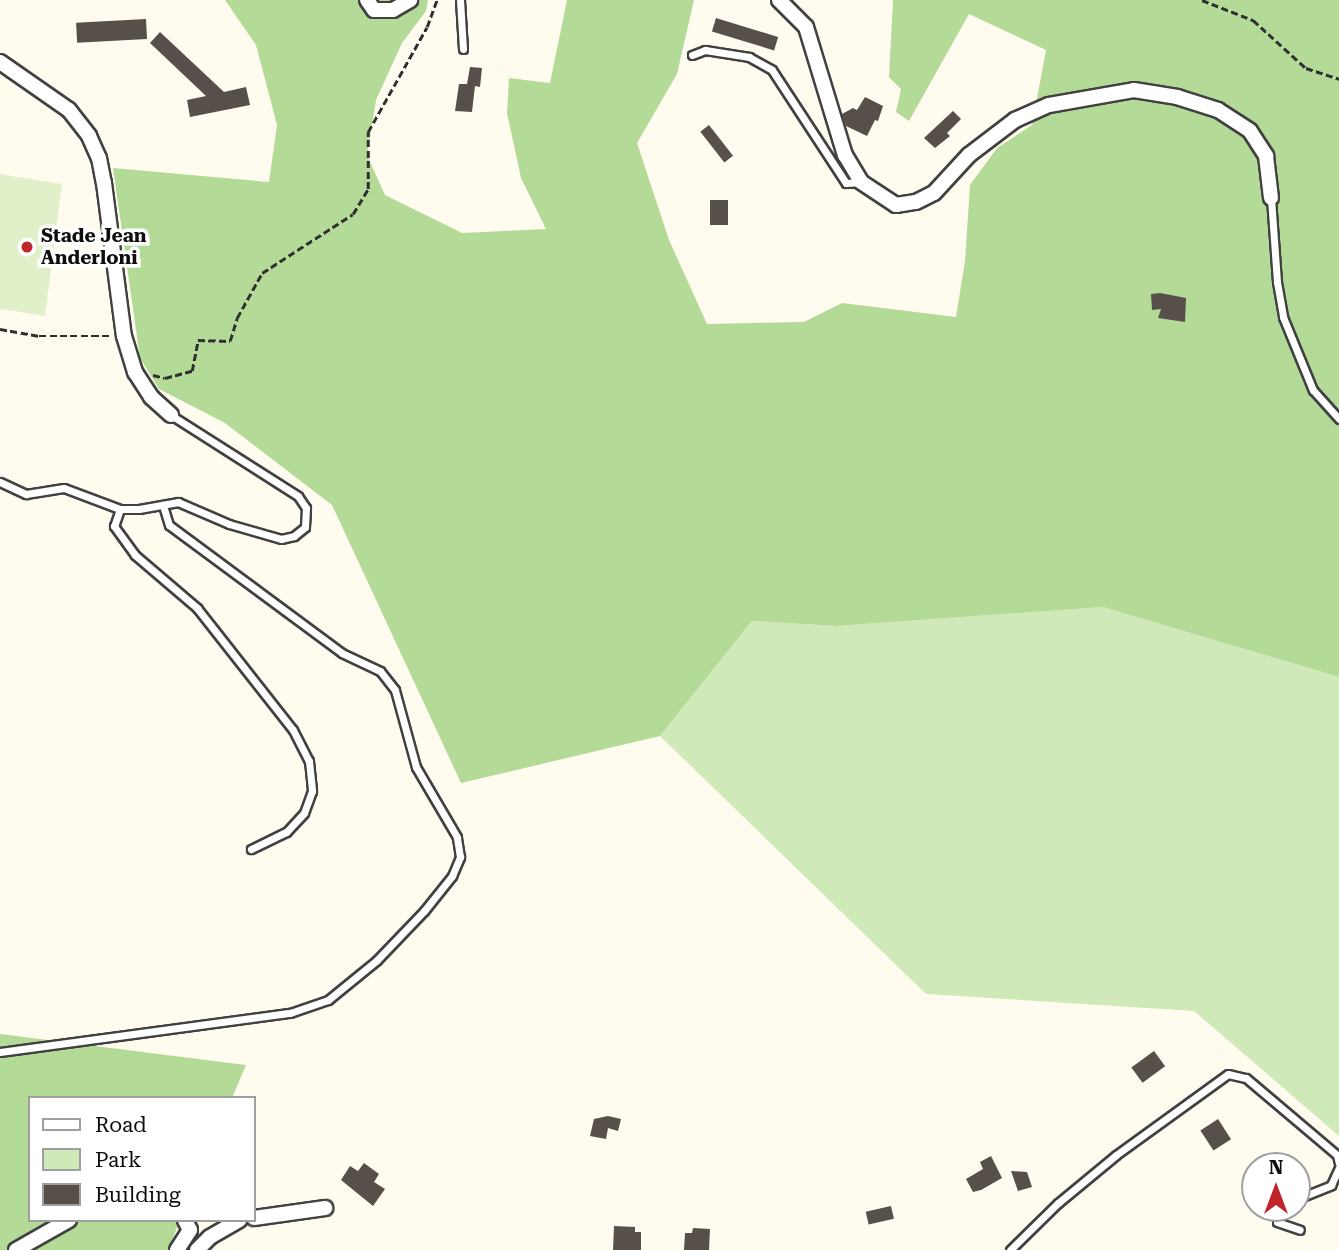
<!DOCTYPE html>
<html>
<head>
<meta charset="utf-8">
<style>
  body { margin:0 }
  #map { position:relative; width:1339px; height:1250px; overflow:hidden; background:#fffcef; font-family:"Roboto Serif",serif }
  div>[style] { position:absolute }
  .green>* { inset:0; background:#d0e9b9 }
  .forest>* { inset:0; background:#b4da98 }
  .pitch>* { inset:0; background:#e2f0ca }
  .building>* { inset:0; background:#574f4a; transform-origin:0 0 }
  .path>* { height:2.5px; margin-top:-1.25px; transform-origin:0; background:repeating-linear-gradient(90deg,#303030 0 7px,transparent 0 10.5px) }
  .roads { filter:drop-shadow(2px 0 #414141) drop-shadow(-2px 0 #414141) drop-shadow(0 2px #414141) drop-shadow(0 -2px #414141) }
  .service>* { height:7px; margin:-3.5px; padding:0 3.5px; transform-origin:3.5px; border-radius:3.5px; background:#fff }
  .minor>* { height:14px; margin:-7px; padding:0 7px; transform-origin:7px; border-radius:7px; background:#fff }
  .dots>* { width:19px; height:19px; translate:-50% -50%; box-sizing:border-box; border:4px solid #fff; border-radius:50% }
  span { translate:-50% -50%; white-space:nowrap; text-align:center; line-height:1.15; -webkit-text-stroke:7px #fff; paint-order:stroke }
  .poi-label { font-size:19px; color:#0e0e0e; font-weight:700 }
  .left { translate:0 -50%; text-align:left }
  .legend { position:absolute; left:28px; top:1096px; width:228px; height:126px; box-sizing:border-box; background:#fff; border:2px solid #9f9f9f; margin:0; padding:9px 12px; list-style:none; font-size:21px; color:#0e0e0e }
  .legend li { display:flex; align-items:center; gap:14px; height:35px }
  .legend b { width:35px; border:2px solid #9f9f9f }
  .north { position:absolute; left:1241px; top:1152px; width:70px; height:70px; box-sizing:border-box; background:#fff; border:2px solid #9f9f9f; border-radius:50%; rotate:0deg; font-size:19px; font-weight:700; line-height:28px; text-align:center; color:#0e0e0e }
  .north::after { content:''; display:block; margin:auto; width:24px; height:32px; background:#be2629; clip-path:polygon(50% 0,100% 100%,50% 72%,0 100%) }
</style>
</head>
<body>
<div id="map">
  <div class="green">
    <div style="clip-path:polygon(1103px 607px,1339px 677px,1339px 1136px,1194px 1011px,926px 994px,660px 736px,752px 621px,836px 626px)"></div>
  </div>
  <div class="forest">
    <div style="clip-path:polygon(225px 0,428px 0,426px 11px,402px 43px,376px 100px,367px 155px,385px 195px,462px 233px,546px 229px,521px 178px,507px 113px,509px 78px,550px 83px,567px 0,694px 0,677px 74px,637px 143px,669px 240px,707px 324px,804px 322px,842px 303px,956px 317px,965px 261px,970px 185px,997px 148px,1032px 125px,1046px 50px,969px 14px,909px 121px,896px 112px,901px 89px,889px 77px,893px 0,1339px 0,1339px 677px,1103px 607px,836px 626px,752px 621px,660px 736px,461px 783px,332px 505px,225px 423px,159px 389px,140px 358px,113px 168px,269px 182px,277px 125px,256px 45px)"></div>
    <div style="clip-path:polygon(0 1034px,246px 1065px,232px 1098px,30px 1098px,30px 1220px,180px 1220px,168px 1250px,0 1250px)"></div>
  </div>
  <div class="pitch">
    <div style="clip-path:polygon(0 174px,62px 184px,45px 316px,0 309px)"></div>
  </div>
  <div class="building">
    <div style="left:716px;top:18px;width:65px;height:14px;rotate:17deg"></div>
    <div style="left:146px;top:19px;width:20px;height:70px;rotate:87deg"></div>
    <div style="clip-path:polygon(160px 32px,224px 92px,246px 87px,250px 105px,190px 117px,187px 100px,206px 96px,150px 43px)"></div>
    <div style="clip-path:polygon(470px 67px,482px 68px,480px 87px,475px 86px,472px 112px,455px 111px,459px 84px,467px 84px)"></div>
    <div style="clip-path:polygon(865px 97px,883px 106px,878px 121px,875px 120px,867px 136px,846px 126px,842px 114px,853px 108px,857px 110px)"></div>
    <div style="clip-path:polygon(953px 111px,961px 119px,947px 133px,950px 136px,935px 148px,924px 138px)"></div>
    <div style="left:709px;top:125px;width:39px;height:11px;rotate:52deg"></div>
    <div style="left:710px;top:200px;width:18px;height:25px"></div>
    <div style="clip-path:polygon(1160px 293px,1186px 298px,1185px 322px,1158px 318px,1161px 309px,1152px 310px,1151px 294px)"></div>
    <div style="left:1154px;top:1051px;width:19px;height:28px;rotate:54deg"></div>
    <div style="clip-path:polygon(608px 1116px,621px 1119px,618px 1131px,608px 1128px,606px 1139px,590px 1136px,594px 1119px)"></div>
    <div style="left:1218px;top:1119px;width:24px;height:21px;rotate:57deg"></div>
    <div style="clip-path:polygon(991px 1156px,1002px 1178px,981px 1190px,973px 1192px,966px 1179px,983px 1169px,980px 1162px)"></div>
    <div style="clip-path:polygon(364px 1163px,379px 1174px,374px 1182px,385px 1189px,373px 1206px,341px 1180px,350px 1166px,358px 1171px)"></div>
    <div style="clip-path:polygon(1011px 1171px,1027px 1172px,1032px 1187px,1018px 1191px)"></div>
    <div style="left:891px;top:1206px;width:13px;height:26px;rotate:77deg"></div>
    <div style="clip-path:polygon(614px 1226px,635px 1227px,635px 1232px,641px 1232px,641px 1250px,613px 1250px)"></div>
    <div style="clip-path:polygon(693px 1228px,710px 1229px,709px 1250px,684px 1250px,685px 1233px,692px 1233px)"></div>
  </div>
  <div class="path">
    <div style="left:1202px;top:0;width:55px;rotate:21.4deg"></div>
    <div style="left:1253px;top:20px;width:72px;rotate:42.2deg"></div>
    <div style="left:1306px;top:68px;width:35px;rotate:18deg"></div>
    <div style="left:0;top:329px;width:40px;rotate:10deg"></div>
    <div style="left:39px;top:336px;width:72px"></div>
    <div style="left:153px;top:375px;width:12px;rotate:14deg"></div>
    <div style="left:165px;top:378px;width:28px;rotate:-15deg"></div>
    <div style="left:192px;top:371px;width:32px;rotate:-79deg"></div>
    <div style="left:198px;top:340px;width:32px;rotate:2deg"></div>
    <div style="left:230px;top:341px;width:24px;rotate:-73deg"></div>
    <div style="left:237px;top:318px;width:51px;rotate:-60.9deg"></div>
    <div style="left:262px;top:273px;width:108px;rotate:-33deg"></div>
    <div style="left:353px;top:214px;width:29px;rotate:-59deg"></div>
    <div style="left:368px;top:189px;width:57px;rotate:-90deg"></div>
    <div style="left:368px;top:132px;width:120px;rotate:-60.7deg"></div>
    <div style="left:427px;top:27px;width:29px;rotate:-70deg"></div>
  </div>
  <div class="roads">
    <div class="service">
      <div style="left:460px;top:0;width:49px;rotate:86.5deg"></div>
      <div style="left:692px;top:55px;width:14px;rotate:-21deg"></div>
      <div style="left:705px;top:50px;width:45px;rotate:9deg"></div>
      <div style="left:749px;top:57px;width:26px;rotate:29deg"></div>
      <div style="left:772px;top:70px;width:135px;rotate:56.8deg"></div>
      <div style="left:846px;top:183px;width:15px;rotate:-4deg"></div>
      <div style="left:1271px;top:198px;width:84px;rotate:85.9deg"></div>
      <div style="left:1277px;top:282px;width:36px;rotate:80deg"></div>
      <div style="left:1283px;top:317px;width:79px;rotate:67.7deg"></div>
      <div style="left:1313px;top:390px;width:39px;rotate:48deg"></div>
      <div style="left:0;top:482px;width:29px;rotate:25deg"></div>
      <div style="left:26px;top:494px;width:38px;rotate:-9deg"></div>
      <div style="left:64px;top:488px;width:60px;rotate:20.6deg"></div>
      <div style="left:120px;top:509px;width:19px"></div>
      <div style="left:139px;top:509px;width:40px;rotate:-10deg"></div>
      <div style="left:178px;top:502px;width:56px;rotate:23.3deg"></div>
      <div style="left:229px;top:524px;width:54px;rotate:16.1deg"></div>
      <div style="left:281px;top:539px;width:13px;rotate:-13deg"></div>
      <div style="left:294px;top:536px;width:14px;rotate:-39deg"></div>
      <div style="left:305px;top:527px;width:19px;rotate:-87deg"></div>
      <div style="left:306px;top:508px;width:14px;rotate:-124deg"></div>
      <div style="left:298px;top:496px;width:151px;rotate:-147.5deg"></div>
      <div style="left:120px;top:509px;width:18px;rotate:109deg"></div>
      <div style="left:114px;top:526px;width:36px;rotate:54deg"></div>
      <div style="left:135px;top:555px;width:82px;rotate:40.5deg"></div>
      <div style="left:197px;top:608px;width:155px;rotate:51.8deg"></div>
      <div style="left:293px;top:730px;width:35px;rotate:63deg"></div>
      <div style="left:309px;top:761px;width:30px;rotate:84deg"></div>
      <div style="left:312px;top:791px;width:23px;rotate:110deg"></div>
      <div style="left:304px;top:813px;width:26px;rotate:133deg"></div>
      <div style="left:286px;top:832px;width:39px;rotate:154deg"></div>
      <div style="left:0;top:1052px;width:293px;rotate:-7.7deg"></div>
      <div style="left:290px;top:1013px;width:40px;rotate:-18.9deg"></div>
      <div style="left:328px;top:1000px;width:63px;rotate:-39.2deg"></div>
      <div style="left:377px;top:960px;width:68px;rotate:-46.2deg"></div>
      <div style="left:424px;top:911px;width:45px;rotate:-51.3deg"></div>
      <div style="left:452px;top:876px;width:21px;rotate:-67deg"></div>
      <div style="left:460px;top:857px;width:20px;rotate:-99deg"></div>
      <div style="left:457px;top:837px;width:81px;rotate:-120.4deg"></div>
      <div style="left:416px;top:767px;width:80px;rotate:-105.3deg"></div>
      <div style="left:395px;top:690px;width:24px;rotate:-128deg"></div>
      <div style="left:380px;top:671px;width:42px;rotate:-154.7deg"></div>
      <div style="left:342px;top:653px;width:215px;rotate:-143.5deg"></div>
      <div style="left:169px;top:525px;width:21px;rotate:-107deg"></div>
      <div style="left:1297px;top:1199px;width:37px;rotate:-22deg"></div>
      <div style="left:1331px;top:1185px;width:19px;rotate:-65deg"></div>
      <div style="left:1280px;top:1208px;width:14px;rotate:102deg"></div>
      <div style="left:1277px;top:1222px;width:24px;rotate:19deg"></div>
      <div style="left:1010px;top:1250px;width:67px;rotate:-44.4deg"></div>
      <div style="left:1058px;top:1203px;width:75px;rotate:-39.6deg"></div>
      <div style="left:1116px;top:1155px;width:138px;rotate:-35.9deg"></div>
      <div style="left:1228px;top:1074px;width:18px;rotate:13deg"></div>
      <div style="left:1246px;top:1078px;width:119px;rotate:40.2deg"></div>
      <div style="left:1337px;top:1155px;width:9px;rotate:77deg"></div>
    </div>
    <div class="minor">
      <div style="left:367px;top:0;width:12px;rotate:55deg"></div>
      <div style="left:374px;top:10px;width:19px"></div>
      <div style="left:393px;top:10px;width:20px;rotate:-30deg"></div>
      <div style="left:779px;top:0;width:38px;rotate:45deg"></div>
      <div style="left:806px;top:27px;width:134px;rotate:73.1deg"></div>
      <div style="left:845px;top:155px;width:31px;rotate:59deg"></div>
      <div style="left:861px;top:182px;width:42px;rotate:33.3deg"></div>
      <div style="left:896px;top:205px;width:20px;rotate:-9deg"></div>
      <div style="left:916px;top:202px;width:20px;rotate:-27deg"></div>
      <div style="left:934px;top:193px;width:52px;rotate:-47.4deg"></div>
      <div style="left:969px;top:155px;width:58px;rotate:-37.3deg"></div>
      <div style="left:1015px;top:120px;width:37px;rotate:-24deg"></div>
      <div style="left:1049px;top:105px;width:86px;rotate:-10deg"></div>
      <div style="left:1134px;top:90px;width:44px;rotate:9.2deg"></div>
      <div style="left:1177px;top:97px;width:43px;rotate:17.6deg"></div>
      <div style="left:1218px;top:110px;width:38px;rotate:33deg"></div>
      <div style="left:1250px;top:131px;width:30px;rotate:57deg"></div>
      <div style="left:1266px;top:156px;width:42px;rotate:83.2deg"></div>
      <div style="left:0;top:62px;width:84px;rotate:34.8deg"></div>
      <div style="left:69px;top:110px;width:33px;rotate:52deg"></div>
      <div style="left:89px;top:136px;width:24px;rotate:66deg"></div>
      <div style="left:99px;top:158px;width:25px;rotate:79deg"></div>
      <div style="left:104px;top:183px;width:154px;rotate:82.6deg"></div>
      <div style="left:124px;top:336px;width:38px;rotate:73deg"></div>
      <div style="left:135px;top:372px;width:30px;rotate:57deg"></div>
      <div style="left:151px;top:397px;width:27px;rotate:42deg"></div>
      <div style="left:254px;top:1218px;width:72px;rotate:-8deg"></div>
      <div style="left:16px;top:1250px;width:61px;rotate:-29.5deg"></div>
      <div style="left:177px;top:1250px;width:24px;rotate:-57deg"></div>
      <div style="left:190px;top:1230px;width:11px;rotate:-117deg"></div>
      <div style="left:197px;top:1250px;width:18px;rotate:-45deg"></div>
      <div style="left:210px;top:1237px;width:34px;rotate:-30deg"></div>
    </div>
  </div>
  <div class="dots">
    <div style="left:27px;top:247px;background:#be2629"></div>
  </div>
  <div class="poi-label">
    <span class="left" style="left:41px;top:247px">Stade Jean<br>Anderloni</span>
  </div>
  <ul class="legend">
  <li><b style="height:9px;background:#fff"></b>Road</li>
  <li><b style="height:19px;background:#d0e9b9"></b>Park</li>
  <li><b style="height:19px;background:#574f4a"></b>Building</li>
  </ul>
  <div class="north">N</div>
</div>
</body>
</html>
